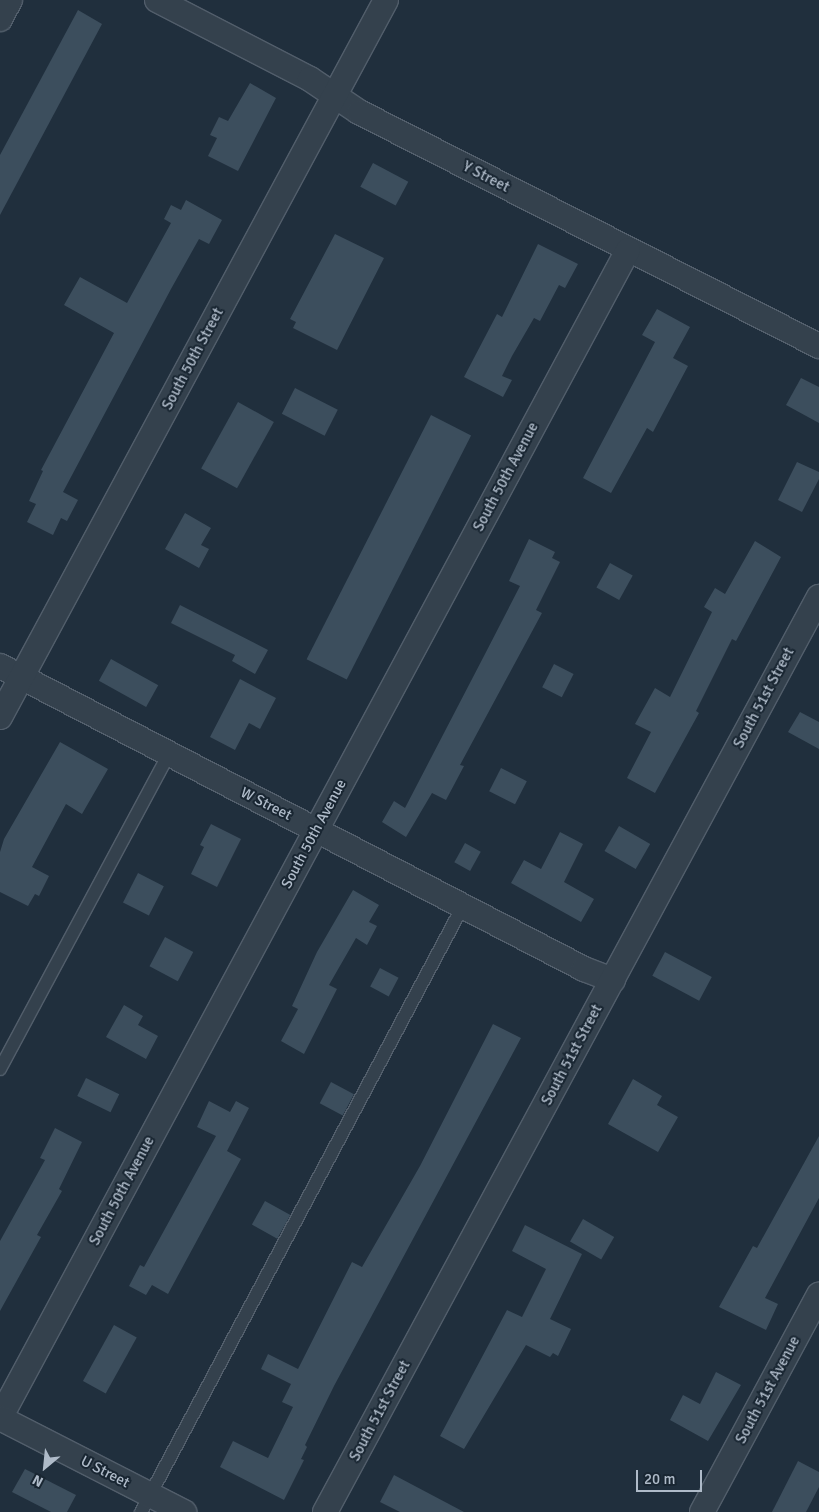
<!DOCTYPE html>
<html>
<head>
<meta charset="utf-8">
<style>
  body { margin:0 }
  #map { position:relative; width:819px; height:1512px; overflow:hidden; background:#202f3d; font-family:Signika,sans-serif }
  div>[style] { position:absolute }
  .building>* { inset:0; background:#3c4e5d; transform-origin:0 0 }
  .roads { filter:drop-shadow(1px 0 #525e6b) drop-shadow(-1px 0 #525e6b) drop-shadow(0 1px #525e6b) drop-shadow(0 -1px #525e6b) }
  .service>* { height:12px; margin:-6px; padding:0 6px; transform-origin:6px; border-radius:6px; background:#34414d }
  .minor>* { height:24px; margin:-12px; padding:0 12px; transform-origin:12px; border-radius:12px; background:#34414d }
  span { translate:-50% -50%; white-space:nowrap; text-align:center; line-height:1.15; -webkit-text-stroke:4px #192632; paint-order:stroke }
  .street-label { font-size:15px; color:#afbbc9 }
  .north { position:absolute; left:20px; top:1442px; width:50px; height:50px; -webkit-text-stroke:4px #192632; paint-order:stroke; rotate:208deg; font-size:14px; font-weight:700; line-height:20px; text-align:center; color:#afbbc9 }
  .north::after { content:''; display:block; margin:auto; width:18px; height:22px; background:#afbbc9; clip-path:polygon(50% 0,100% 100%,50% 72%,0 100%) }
  .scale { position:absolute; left:636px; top:1470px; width:66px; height:22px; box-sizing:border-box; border:2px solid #afbbc9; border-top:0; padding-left:6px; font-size:15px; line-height:18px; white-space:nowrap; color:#afbbc9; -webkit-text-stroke:4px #192632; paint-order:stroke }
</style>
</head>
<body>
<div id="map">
  <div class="building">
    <div style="clip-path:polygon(78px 10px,102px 24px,0 215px,0 155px)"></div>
    <div style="clip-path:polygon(250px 83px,276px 98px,238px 171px,208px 156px,217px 138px,210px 135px,219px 117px,228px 121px)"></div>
    <div style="left:373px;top:163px;width:40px;height:27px;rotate:28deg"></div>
    <div style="clip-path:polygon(186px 200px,222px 220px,209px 244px,199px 239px,171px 289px,63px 492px,78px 500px,67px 521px,61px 518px,53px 535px,27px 522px,36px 504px,29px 501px,43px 471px,41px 470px,114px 333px,64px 305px,80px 277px,127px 303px,171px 223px,164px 219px,171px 205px,181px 210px)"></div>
    <div style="clip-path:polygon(335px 234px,384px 258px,337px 350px,293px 328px,296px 322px,290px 319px)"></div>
    <div style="clip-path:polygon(538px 244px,578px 264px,565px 288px,559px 285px,540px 321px,534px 318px,512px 356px,502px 376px,512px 380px,503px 397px,464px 377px,497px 314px,502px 317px)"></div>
    <div style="clip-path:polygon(657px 309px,690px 327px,673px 358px,688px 366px,653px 432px,647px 428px,611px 493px,583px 478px,655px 342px,642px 335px)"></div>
    <div style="clip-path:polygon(801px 378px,819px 387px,819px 423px,786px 405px)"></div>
    <div style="left:295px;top:388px;width:48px;height:29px;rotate:27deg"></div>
    <div style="left:238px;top:402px;width:41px;height:76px;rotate:29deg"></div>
    <div style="left:431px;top:415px;width:45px;height:274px;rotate:27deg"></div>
    <div style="clip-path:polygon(797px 462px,819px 472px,819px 479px,802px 512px,778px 500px)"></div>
    <div style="clip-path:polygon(185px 513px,211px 528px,201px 545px,209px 549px,199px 568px,165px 549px)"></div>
    <div style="clip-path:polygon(529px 539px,555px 552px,552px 558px,560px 562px,536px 610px,542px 613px,460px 765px,464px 766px,446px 800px,432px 793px,406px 837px,382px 822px,394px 801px,405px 808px,485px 654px,520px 586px,509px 581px)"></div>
    <div style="clip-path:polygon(755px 541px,781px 557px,736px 641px,732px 639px,696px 711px,699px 713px,655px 793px,627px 778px,651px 732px,635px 724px,655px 688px,670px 697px,712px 612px,704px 607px,715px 588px,725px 594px)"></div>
    <div style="left:610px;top:563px;width:26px;height:28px;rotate:29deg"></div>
    <div style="clip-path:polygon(180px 605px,268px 650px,255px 674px,232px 661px,235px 655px,171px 623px)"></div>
    <div style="left:111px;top:659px;width:54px;height:25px;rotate:29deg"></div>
    <div style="left:554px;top:664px;width:22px;height:26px;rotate:27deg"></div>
    <div style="clip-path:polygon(240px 679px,276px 698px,260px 729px,249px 723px,235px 750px,210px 737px)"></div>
    <div style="clip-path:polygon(800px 712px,819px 722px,819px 749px,788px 732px)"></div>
    <div style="clip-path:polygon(60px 742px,108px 769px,82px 814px,66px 804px,32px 867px,49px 876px,39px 896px,35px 894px,28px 906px,0 892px,0 852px,4px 839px)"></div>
    <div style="left:501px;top:768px;width:29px;height:26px;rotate:27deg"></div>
    <div style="clip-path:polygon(211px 824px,241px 839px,217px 887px,191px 874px,204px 847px,200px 845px)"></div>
    <div style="left:619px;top:826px;width:36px;height:29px;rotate:30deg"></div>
    <div style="clip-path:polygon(560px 832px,583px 844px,564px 882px,594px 899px,581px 922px,511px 883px,524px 860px,541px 869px)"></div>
    <div style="left:465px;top:843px;width:18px;height:22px;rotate:29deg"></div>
    <div style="left:138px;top:873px;width:29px;height:33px;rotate:27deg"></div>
    <div style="clip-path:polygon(353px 890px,379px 905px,369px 922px,377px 926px,367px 945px,356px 938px,329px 985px,337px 989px,304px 1054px,281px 1041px,298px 1009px,292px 1006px,317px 952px)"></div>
    <div style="left:165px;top:937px;width:32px;height:33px;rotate:28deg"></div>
    <div style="left:665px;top:952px;width:53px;height:27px;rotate:28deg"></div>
    <div style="left:380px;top:968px;width:21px;height:21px;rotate:28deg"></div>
    <div style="clip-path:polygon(124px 1005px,143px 1016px,138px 1025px,158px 1036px,146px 1059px,106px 1037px)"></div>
    <div style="clip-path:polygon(493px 1024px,521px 1038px,334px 1386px,305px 1445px,307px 1447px,301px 1459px,304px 1460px,284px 1500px,220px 1467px,233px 1441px,268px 1458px,293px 1407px,282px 1402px,291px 1384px,261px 1369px,268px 1354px,298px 1369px,352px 1262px,362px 1267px,420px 1166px)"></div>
    <div style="left:86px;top:1078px;width:37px;height:20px;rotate:26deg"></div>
    <div style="clip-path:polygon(633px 1079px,662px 1096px,657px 1105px,678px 1117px,658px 1152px,608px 1124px)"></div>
    <div style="left:331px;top:1082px;width:26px;height:24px;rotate:28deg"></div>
    <div style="clip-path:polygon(209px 1101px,230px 1112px,236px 1101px,249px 1108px,227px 1151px,241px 1159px,168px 1294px,152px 1285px,146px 1295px,129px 1286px,140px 1265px,144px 1267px,216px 1136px,197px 1127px)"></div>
    <div style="clip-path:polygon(55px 1128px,82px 1142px,59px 1189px,62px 1191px,37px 1235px,41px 1237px,0 1311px,0 1241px,45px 1160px,40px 1158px)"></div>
    <div style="clip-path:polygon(819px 1136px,819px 1198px,765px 1298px,778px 1304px,766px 1330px,719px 1307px,753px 1246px,757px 1248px)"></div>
    <div style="left:265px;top:1201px;width:29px;height:27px;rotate:29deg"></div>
    <div style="left:583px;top:1219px;width:36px;height:26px;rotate:30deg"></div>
    <div style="clip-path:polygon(525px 1225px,582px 1254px,550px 1319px,571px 1329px,558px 1356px,553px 1353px,550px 1357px,526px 1345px,464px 1449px,440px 1436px,507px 1310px,522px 1317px,546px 1269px,512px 1251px)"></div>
    <div style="left:114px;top:1325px;width:26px;height:64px;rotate:29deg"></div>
    <div style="clip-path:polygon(716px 1372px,741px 1385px,708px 1441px,670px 1420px,683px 1395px,700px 1404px)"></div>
    <div style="clip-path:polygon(798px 1461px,819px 1472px,819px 1487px,806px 1512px,772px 1512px)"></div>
    <div style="clip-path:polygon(25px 1469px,76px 1495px,67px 1512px,51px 1512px,12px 1492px)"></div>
    <div style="clip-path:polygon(394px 1475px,464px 1512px,400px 1512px,380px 1502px)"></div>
  </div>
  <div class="roads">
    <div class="service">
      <div style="left:0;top:1069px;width:357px;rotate:-61.8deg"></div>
      <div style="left:141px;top:1512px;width:688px;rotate:-62.02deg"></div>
    </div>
    <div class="minor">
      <div style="left:157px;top:0;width:172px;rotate:27.3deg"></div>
      <div style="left:310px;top:79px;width:59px;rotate:34deg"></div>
      <div style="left:359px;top:112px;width:516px;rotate:26.96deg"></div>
      <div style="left:0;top:19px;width:21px;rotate:-62deg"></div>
      <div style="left:0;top:666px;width:658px;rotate:27.42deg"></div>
      <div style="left:584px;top:969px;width:31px;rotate:21deg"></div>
      <div style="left:0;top:717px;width:814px;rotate:-61.7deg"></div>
      <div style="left:0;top:1418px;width:1326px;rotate:-61.73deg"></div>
      <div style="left:0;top:1418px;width:207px;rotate:27.1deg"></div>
      <div style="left:325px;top:1512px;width:1040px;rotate:-61.64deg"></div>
      <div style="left:702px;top:1512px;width:247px;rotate:-61.7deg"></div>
    </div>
  </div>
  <div class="street-label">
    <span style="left:486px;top:177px;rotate:27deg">Y Street</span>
    <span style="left:193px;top:359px;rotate:-62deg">South 50th Street</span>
    <span style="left:506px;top:477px;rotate:-62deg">South 50th Avenue</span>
    <span style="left:764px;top:698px;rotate:-62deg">South 51st Street</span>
    <span style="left:266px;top:804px;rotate:27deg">W Street</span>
    <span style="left:314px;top:834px;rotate:-62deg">South 50th Avenue</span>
    <span style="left:572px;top:1055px;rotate:-62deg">South 51st Street</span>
    <span style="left:122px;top:1191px;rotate:-62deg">South 50th Avenue</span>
    <span style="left:768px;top:1390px;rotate:-62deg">South 51st Avenue</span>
    <span style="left:380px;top:1411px;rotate:-62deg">South 51st Street</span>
    <span style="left:105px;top:1472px;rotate:27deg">U Street</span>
  </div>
  <div class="north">N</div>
  <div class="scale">20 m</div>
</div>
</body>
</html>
